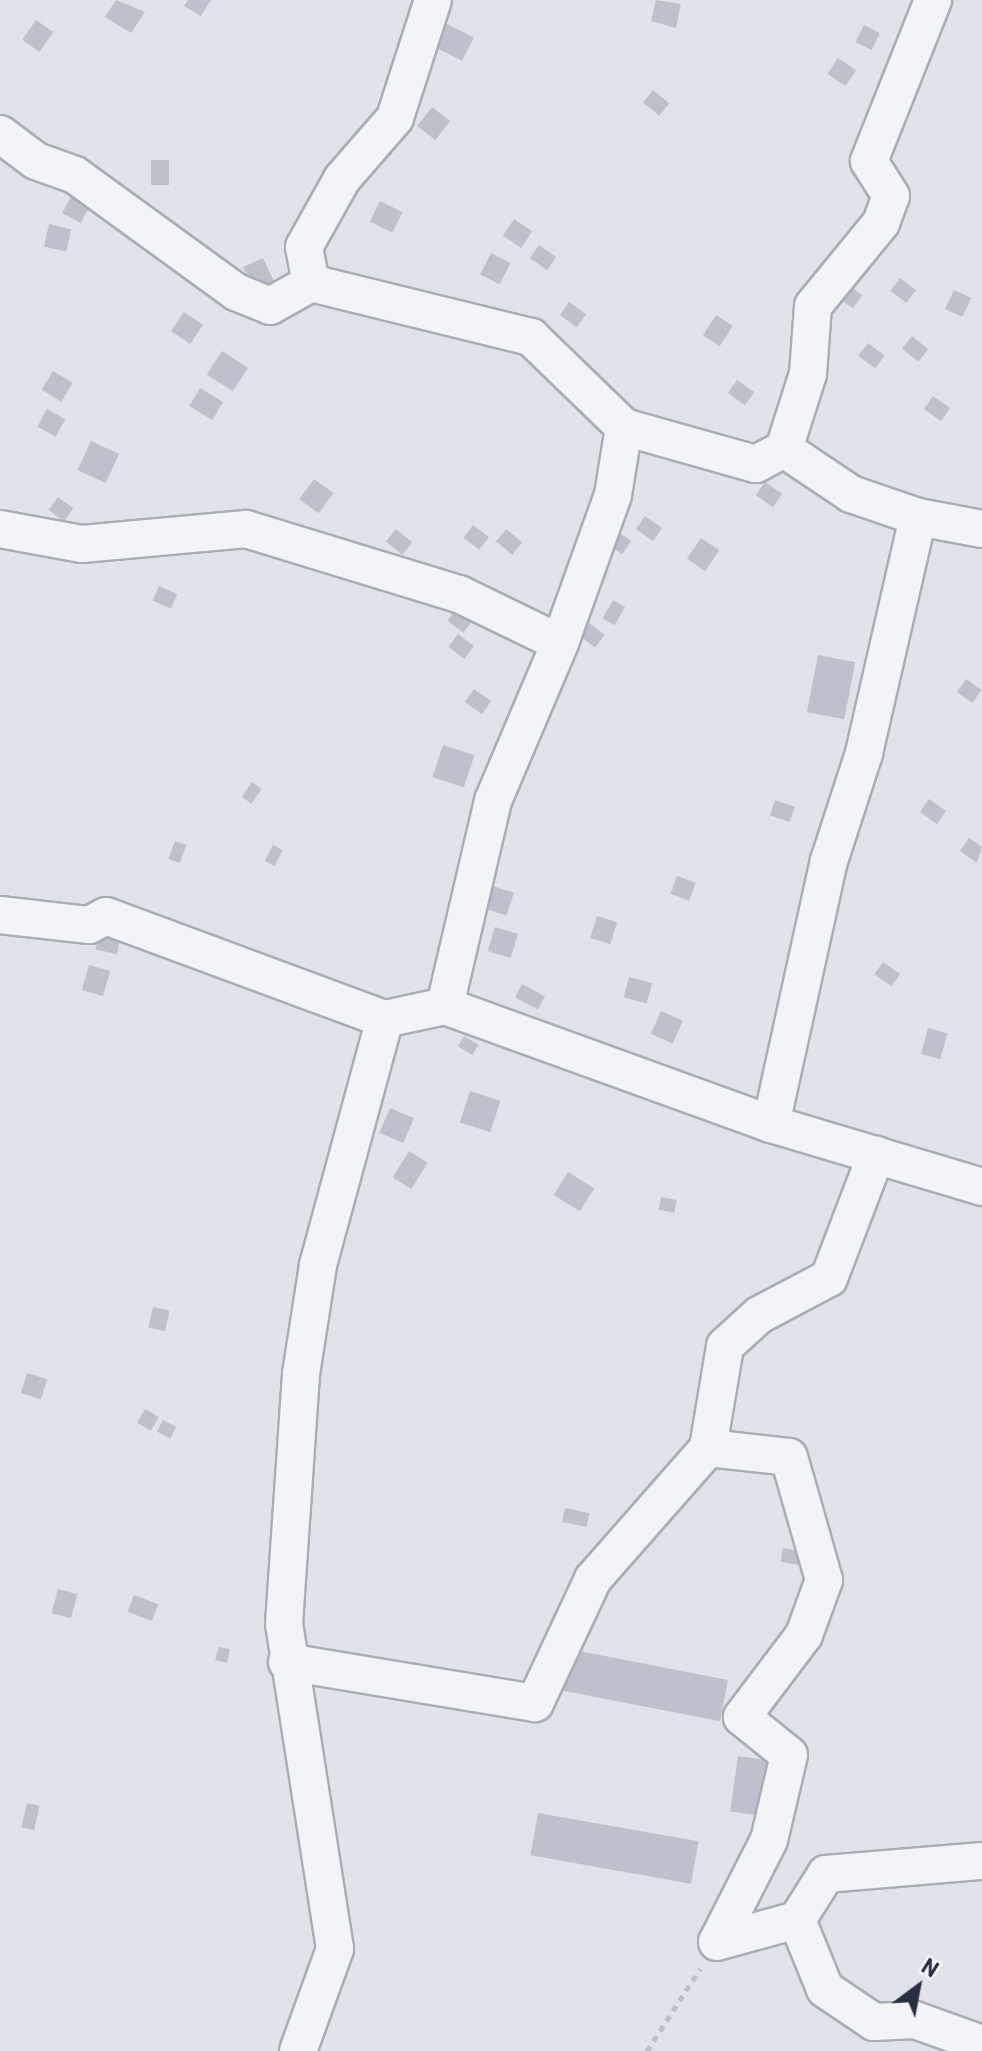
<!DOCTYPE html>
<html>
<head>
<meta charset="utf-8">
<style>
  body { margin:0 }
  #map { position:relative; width:982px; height:2051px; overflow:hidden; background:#e0e3e9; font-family:Barlow,sans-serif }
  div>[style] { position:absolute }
  .building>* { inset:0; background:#bdc1cb; transform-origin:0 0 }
  .path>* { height:5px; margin-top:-2.5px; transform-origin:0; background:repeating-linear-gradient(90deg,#bdc1c7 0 6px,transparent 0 12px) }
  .roads { filter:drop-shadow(2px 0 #a9adb6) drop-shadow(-2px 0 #a9adb6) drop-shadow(0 2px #a9adb6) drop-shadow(0 -2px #a9adb6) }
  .street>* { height:36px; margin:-18px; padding:0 18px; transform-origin:18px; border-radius:18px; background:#f2f4f7 }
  span { translate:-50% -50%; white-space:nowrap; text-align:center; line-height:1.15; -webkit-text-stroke:7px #eff2f6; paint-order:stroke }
  .north { position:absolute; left:878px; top:1947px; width:80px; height:80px; -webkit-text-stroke:6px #eff2f6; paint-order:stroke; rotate:32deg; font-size:22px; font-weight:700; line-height:32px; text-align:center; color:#283040 }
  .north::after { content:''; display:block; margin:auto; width:28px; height:36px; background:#283040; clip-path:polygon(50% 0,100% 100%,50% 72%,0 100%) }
</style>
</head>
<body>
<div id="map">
  <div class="building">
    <div style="clip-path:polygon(116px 0,145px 12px,131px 33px,105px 17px)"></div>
    <div style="clip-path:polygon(188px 0,211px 0,201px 16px,184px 6px)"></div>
    <div style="clip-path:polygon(656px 0,681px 4px,676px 28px,651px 21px)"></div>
    <div style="left:36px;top:20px;width:21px;height:24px;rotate:35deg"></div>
    <div style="left:447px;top:24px;width:30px;height:26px;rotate:27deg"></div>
    <div style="left:864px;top:25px;width:18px;height:19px;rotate:27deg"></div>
    <div style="left:838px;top:58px;width:22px;height:19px;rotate:34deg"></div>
    <div style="left:653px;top:90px;width:21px;height:16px;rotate:39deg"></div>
    <div style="left:432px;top:107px;width:23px;height:24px;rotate:38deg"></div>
    <div style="left:151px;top:160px;width:18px;height:25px"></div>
    <div style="left:74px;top:191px;width:21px;height:25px;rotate:28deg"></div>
    <div style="left:380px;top:201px;width:25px;height:23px;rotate:26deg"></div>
    <div style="left:514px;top:219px;width:22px;height:20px;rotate:34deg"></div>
    <div style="left:49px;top:224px;width:23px;height:23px;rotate:13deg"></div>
    <div style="left:539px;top:245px;width:21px;height:16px;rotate:35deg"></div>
    <div style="left:491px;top:253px;width:22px;height:24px;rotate:27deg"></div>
    <div style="left:263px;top:258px;width:31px;height:22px;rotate:65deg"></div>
    <div style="left:900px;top:278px;width:20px;height:16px;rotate:37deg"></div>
    <div style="left:845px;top:283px;width:21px;height:16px;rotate:35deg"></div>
    <div style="left:954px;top:290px;width:19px;height:21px;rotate:25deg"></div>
    <div style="left:569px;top:302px;width:21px;height:16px;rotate:35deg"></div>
    <div style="left:184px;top:312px;width:23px;height:23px;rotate:34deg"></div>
    <div style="left:716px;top:315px;width:20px;height:24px;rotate:33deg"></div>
    <div style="left:912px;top:336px;width:21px;height:16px;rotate:39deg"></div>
    <div style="left:868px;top:343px;width:21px;height:16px;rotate:37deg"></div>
    <div style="left:222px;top:351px;width:31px;height:28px;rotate:33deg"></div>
    <div style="left:53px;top:371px;width:23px;height:22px;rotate:31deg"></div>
    <div style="left:737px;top:380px;width:21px;height:16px;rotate:35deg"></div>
    <div style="left:200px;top:388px;width:27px;height:21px;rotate:31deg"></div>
    <div style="left:933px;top:396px;width:21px;height:16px;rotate:35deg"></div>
    <div style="left:47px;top:409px;width:21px;height:20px;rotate:29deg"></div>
    <div style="left:91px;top:441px;width:31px;height:32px;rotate:25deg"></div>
    <div style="left:314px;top:479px;width:24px;height:25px;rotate:36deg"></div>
    <div style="left:765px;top:482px;width:21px;height:16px;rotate:35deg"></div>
    <div style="left:58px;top:497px;width:19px;height:16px;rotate:36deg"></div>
    <div style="left:645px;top:516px;width:21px;height:16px;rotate:35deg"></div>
    <div style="left:473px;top:525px;width:20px;height:16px;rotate:37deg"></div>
    <div style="left:396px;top:529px;width:21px;height:16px;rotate:39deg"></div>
    <div style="left:506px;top:529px;width:21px;height:16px;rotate:39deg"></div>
    <div style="left:614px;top:529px;width:21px;height:16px;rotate:35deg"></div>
    <div style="left:701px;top:538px;width:22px;height:25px;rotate:34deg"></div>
    <div style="left:159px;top:586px;width:20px;height:16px;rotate:24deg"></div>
    <div style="left:613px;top:600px;width:14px;height:21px;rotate:30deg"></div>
    <div style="left:457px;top:608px;width:20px;height:16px;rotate:37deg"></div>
    <div style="left:588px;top:622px;width:21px;height:16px;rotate:37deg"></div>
    <div style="left:458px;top:634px;width:20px;height:16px;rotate:37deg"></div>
    <div style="left:818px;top:655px;width:38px;height:58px;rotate:11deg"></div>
    <div style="left:966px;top:679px;width:19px;height:16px;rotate:35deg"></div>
    <div style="left:474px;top:689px;width:21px;height:16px;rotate:35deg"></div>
    <div style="left:443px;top:745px;width:33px;height:34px;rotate:18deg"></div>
    <div style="left:252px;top:782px;width:12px;height:18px;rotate:35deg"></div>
    <div style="left:929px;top:799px;width:21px;height:16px;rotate:35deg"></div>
    <div style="left:775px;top:800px;width:21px;height:16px;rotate:19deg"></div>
    <div style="clip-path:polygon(969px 838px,982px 847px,977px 863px,960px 851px)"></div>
    <div style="left:175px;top:841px;width:12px;height:19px;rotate:20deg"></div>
    <div style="left:273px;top:845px;width:11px;height:18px;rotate:27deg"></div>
    <div style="left:677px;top:876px;width:20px;height:19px;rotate:20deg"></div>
    <div style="left:493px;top:886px;width:22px;height:24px;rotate:18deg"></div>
    <div style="left:597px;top:916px;width:21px;height:23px;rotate:17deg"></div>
    <div style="left:101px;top:925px;width:22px;height:25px;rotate:13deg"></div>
    <div style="left:495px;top:927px;width:24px;height:25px;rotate:17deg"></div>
    <div style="left:883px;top:962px;width:21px;height:15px;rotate:35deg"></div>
    <div style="left:89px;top:965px;width:22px;height:26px;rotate:16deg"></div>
    <div style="left:629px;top:977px;width:24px;height:21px;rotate:15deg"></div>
    <div style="left:522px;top:984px;width:26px;height:15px;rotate:28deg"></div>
    <div style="left:661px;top:1011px;width:24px;height:25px;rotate:24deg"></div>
    <div style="left:928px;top:1028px;width:20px;height:27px;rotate:15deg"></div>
    <div style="left:464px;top:1036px;width:17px;height:12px;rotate:31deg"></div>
    <div style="left:470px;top:1091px;width:32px;height:33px;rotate:18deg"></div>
    <div style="left:390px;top:1108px;width:26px;height:27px;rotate:23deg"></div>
    <div style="left:409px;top:1151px;width:22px;height:31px;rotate:32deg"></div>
    <div style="left:568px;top:1172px;width:31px;height:27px;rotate:32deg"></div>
    <div style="left:661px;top:1197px;width:16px;height:13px;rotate:11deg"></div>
    <div style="left:153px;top:1307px;width:17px;height:21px;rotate:13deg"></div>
    <div style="left:27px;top:1373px;width:21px;height:21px;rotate:17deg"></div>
    <div style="left:145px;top:1409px;width:16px;height:16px;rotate:30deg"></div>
    <div style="left:163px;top:1420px;width:15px;height:13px;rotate:28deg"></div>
    <div style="left:565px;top:1508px;width:25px;height:14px;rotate:12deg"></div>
    <div style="left:783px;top:1548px;width:23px;height:14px;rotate:10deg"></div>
    <div style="left:58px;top:1589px;width:20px;height:25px;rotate:15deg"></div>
    <div style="left:134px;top:1595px;width:26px;height:18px;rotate:21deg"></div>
    <div style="clip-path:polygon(219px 1647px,230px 1649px,227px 1663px,215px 1660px)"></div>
    <div style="left:569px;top:1649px;width:162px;height:42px;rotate:11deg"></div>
    <div style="left:738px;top:1756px;width:34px;height:56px;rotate:8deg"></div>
    <div style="left:27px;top:1803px;width:13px;height:25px;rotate:13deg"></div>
    <div style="left:538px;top:1813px;width:163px;height:43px;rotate:10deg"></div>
  </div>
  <div class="path">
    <div style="left:647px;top:2051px;width:98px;rotate:-57.1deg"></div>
  </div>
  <div class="roads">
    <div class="street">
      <div style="left:433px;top:0;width:124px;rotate:107.9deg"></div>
      <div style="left:395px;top:118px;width:81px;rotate:131deg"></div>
      <div style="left:342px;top:179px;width:78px;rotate:119.2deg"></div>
      <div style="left:304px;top:247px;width:37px;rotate:79deg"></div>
      <div style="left:311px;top:283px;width:227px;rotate:13.8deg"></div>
      <div style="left:531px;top:337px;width:129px;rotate:44.1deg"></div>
      <div style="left:624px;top:427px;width:137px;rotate:15.7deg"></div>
      <div style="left:756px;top:464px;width:32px;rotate:-28deg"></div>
      <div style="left:784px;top:449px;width:81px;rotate:33.9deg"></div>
      <div style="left:851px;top:494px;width:71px;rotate:18.9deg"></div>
      <div style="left:918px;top:517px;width:65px;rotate:10.6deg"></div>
      <div style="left:0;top:134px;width:45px;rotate:36.9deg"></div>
      <div style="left:36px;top:161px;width:41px;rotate:19.7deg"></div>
      <div style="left:75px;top:175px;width:199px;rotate:36deg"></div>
      <div style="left:236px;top:292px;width:37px;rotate:22deg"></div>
      <div style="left:270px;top:306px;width:47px;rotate:-29.3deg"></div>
      <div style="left:784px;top:449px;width:79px;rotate:-72.3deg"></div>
      <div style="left:808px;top:374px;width:68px;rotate:-85.8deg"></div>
      <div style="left:813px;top:306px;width:107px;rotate:-50.7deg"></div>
      <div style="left:881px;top:223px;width:29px;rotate:-70deg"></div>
      <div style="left:891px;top:196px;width:41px;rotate:-122.2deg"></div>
      <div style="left:869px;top:161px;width:173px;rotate:-68.3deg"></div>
      <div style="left:0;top:529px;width:83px;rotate:10.4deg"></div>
      <div style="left:82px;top:544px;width:165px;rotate:-5.2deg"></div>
      <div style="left:246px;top:529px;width:223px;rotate:17deg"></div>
      <div style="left:459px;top:594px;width:112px;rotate:25.9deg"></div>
      <div style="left:560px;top:643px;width:172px;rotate:113deg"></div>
      <div style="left:493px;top:801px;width:211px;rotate:103.2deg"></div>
      <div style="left:560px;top:643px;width:157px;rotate:-70.3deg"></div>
      <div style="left:613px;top:495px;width:69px;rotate:-80.8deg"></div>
      <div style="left:0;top:915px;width:90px;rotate:6.4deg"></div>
      <div style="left:89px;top:925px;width:19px;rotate:-28deg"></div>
      <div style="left:106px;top:916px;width:297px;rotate:20.3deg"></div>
      <div style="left:771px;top:1124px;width:269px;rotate:-77.6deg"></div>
      <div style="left:829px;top:861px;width:114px;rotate:-72deg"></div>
      <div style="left:864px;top:753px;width:242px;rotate:-77.1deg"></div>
      <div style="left:708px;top:1448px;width:81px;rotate:6.3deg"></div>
      <div style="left:789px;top:1457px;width:128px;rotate:74.1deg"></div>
      <div style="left:824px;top:1580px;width:59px;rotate:110deg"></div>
      <div style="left:804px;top:1635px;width:103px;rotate:127.1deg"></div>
      <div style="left:742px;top:1717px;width:60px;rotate:39deg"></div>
      <div style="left:789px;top:1755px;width:87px;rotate:103.2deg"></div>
      <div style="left:769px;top:1840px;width:114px;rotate:117deg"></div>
      <div style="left:287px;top:1662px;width:251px;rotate:9.4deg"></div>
      <div style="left:535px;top:1703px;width:137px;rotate:-64.9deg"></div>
      <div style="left:593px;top:1579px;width:174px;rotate:-48.7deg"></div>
      <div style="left:708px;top:1448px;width:103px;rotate:-80.5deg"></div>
      <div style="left:725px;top:1346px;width:46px;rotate:-42.4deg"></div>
      <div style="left:759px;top:1315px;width:79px;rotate:-27.9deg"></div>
      <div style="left:829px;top:1278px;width:132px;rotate:-69.1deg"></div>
      <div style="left:797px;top:1920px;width:54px;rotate:-57.8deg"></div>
      <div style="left:826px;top:1874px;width:157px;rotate:-4.8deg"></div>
      <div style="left:717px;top:1942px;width:83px;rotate:-15.4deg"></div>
      <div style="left:797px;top:1920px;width:74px;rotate:67.9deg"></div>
      <div style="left:825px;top:1989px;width:59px;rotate:34deg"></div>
      <div style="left:874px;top:2022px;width:41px;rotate:-2.8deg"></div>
      <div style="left:915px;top:2020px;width:71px;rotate:19.7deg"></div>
      <div style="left:298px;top:2051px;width:109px;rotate:-70.1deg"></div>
      <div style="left:335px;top:1949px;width:329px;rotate:-98.9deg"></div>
      <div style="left:284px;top:1624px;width:251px;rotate:-86.1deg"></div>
      <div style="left:301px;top:1374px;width:110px;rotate:-81.1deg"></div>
      <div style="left:318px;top:1265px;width:255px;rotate:-74.8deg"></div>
      <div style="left:385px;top:1019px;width:61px;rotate:-12.2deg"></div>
      <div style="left:445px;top:1006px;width:347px;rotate:19.9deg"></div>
      <div style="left:771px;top:1124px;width:220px;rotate:16.6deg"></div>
    </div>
  </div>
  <div class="north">N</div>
</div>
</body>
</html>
